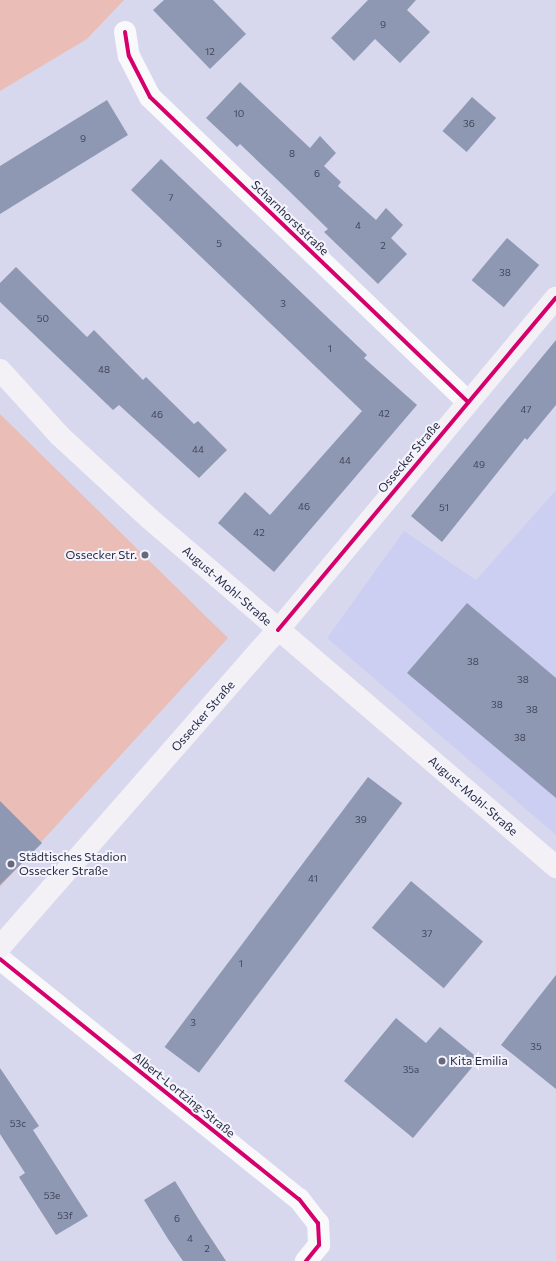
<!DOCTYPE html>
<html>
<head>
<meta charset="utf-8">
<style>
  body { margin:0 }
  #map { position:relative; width:556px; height:1261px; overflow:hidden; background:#d7d8ee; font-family:Commissioner,sans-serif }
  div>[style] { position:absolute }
  .built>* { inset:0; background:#cdcff2 }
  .green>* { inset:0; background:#eabeb7 }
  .building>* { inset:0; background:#8e98b3; transform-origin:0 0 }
  .street>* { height:22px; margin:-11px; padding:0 11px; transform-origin:11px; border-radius:11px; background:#f9f9fc }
  .secondary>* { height:22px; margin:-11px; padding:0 11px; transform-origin:11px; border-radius:11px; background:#f4f1f6 }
  .cycleway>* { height:4px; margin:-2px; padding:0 2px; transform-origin:2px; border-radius:2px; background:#d6006c }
  .dots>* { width:11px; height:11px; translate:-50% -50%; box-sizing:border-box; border:2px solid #f3f4fe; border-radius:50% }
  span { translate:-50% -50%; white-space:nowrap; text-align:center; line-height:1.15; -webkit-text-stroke:4px #f3f4fe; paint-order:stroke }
  .number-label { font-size:10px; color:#43465b }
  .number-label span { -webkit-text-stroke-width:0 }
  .street-label { font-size:12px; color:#2a2b3e }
  .poi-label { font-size:12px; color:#2a2b3e }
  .right { translate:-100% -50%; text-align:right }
  .left { translate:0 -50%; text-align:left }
</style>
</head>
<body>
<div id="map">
  <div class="built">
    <div style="clip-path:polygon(556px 490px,556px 835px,327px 638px,404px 531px,476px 580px)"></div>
  </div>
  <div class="green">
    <div style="clip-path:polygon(0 0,124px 0,87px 39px,0 91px)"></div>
    <div style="clip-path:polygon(0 414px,228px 638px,0 887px)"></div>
  </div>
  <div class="building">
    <div style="clip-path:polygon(164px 0,213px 0,246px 34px,210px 69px,153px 10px)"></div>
    <div style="clip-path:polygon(368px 0,416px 0,407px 10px,430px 32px,400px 63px,375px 39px,354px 61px,331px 38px)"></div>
    <div style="clip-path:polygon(240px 82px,310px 148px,320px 136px,336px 153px,324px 166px,341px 182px,338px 186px,376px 220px,386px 208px,403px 225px,391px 238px,407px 254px,378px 284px,324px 232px,328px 229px,287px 189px,240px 144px,237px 147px,206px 118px)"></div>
    <div style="left:472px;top:97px;width:32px;height:45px;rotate:41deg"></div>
    <div style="clip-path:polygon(107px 100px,128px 135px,0 214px,0 166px)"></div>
    <div style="clip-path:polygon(161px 159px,367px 355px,364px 358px,417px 405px,274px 572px,218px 523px,245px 492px,270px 515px,362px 411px,131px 190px)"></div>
    <div style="left:507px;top:238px;width:42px;height:55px;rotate:40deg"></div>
    <div style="clip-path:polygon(16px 267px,87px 337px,94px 330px,143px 380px,146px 377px,194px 424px,198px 421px,227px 450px,199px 478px,119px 405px,113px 410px,0 302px,0 283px)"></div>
    <div style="clip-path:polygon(556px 340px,556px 405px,527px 440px,525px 438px,442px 542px,411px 516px)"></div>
    <div style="clip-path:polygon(467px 603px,556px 678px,556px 798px,407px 673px)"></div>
    <div style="left:368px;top:777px;width:43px;height:338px;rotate:37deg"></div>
    <div style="clip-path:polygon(0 801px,42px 843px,0 885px)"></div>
    <div style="left:411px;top:881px;width:94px;height:61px;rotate:40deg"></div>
    <div style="clip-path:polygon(556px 975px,556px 1089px,501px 1045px)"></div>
    <div style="clip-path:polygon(396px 1018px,426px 1043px,440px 1027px,479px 1059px,413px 1138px,344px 1081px)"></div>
    <div style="clip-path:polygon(0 1068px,39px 1126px,33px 1130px,88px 1216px,56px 1235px,19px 1177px,25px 1173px,0 1134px)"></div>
    <div style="clip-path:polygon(175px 1181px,199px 1220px,226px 1261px,183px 1261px,168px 1239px,144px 1200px)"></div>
  </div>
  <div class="street">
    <div style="left:125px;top:32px;width:24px;rotate:81deg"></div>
    <div style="left:129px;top:56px;width:46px;rotate:62.9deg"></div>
    <div style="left:150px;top:97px;width:441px;rotate:43.8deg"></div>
    <div style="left:0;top:959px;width:383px;rotate:38.8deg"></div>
    <div style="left:299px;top:1199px;width:31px;rotate:52deg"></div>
    <div style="left:318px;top:1223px;width:22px;rotate:87deg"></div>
    <div style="left:319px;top:1245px;width:21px;rotate:129deg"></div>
  </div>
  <div class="secondary">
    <div style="left:0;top:370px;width:89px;rotate:47.7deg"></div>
    <div style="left:60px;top:436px;width:122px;rotate:42.7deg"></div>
    <div style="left:150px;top:519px;width:535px;rotate:40.6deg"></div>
    <div style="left:0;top:947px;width:422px;rotate:-48.8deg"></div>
    <div style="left:278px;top:630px;width:433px;rotate:-50.1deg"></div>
  </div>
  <div class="cycleway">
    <div style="left:125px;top:32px;width:24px;rotate:81deg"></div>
    <div style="left:129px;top:56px;width:46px;rotate:62.9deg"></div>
    <div style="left:150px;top:97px;width:441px;rotate:43.8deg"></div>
    <div style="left:278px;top:630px;width:433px;rotate:-50.1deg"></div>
    <div style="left:0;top:959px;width:383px;rotate:38.8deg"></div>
    <div style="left:299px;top:1199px;width:31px;rotate:52deg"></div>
    <div style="left:318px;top:1223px;width:22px;rotate:87deg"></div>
    <div style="left:319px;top:1245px;width:21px;rotate:129deg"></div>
  </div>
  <div class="dots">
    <div style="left:145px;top:555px;background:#67687c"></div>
    <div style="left:11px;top:864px;background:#67687c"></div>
    <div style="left:442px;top:1061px;background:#67687c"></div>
  </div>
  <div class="number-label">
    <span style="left:383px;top:25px">9</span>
    <span style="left:210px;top:52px">12</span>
    <span style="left:239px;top:114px">10</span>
    <span style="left:469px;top:124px">36</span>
    <span style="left:83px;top:139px">9</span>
    <span style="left:292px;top:154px">8</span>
    <span style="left:317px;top:174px">6</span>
    <span style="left:171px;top:198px">7</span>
    <span style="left:358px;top:226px">4</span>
    <span style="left:219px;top:244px">5</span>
    <span style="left:383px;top:246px">2</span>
    <span style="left:505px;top:273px">38</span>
    <span style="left:283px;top:304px">3</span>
    <span style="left:43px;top:319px">50</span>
    <span style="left:330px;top:349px">1</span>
    <span style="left:104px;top:370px">48</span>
    <span style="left:526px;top:410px">47</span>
    <span style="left:384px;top:414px">42</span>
    <span style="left:157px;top:415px">46</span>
    <span style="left:198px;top:450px">44</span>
    <span style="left:345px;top:461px">44</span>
    <span style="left:479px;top:465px">49</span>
    <span style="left:304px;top:507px">46</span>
    <span style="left:444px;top:508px">51</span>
    <span style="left:259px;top:533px">42</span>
    <span style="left:473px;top:662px">38</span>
    <span style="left:523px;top:680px">38</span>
    <span style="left:497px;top:705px">38</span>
    <span style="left:532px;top:710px">38</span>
    <span style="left:520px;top:738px">38</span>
    <span style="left:361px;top:820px">39</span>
    <span style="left:313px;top:879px">41</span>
    <span style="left:427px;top:934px">37</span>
    <span style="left:241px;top:964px">1</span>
    <span style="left:193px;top:1023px">3</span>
    <span style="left:536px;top:1047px">35</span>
    <span style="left:411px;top:1070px">35a</span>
    <span style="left:18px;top:1124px">53c</span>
    <span style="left:52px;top:1196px">53e</span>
    <span style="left:65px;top:1216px">53f</span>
    <span style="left:177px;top:1219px">6</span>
    <span style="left:190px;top:1239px">4</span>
    <span style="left:207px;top:1249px">2</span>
  </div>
  <div class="street-label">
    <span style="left:290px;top:218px;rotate:44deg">Scharnhorststraße</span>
    <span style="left:409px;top:457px;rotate:-50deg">Ossecker Straße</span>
    <span style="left:227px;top:586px;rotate:41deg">August-Mohl-Straße</span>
    <span style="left:203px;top:716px;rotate:-49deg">Ossecker Straße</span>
    <span style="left:473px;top:796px;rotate:41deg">August-Mohl-Straße</span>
    <span style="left:184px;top:1095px;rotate:39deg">Albert-Lortzing-Straße</span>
  </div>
  <div class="poi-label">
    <span class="right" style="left:137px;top:555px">Ossecker Str.</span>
    <span class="left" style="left:19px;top:864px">Städtisches Stadion<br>Ossecker Straße</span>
    <span class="left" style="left:450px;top:1061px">Kita Emilia</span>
  </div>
</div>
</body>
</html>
